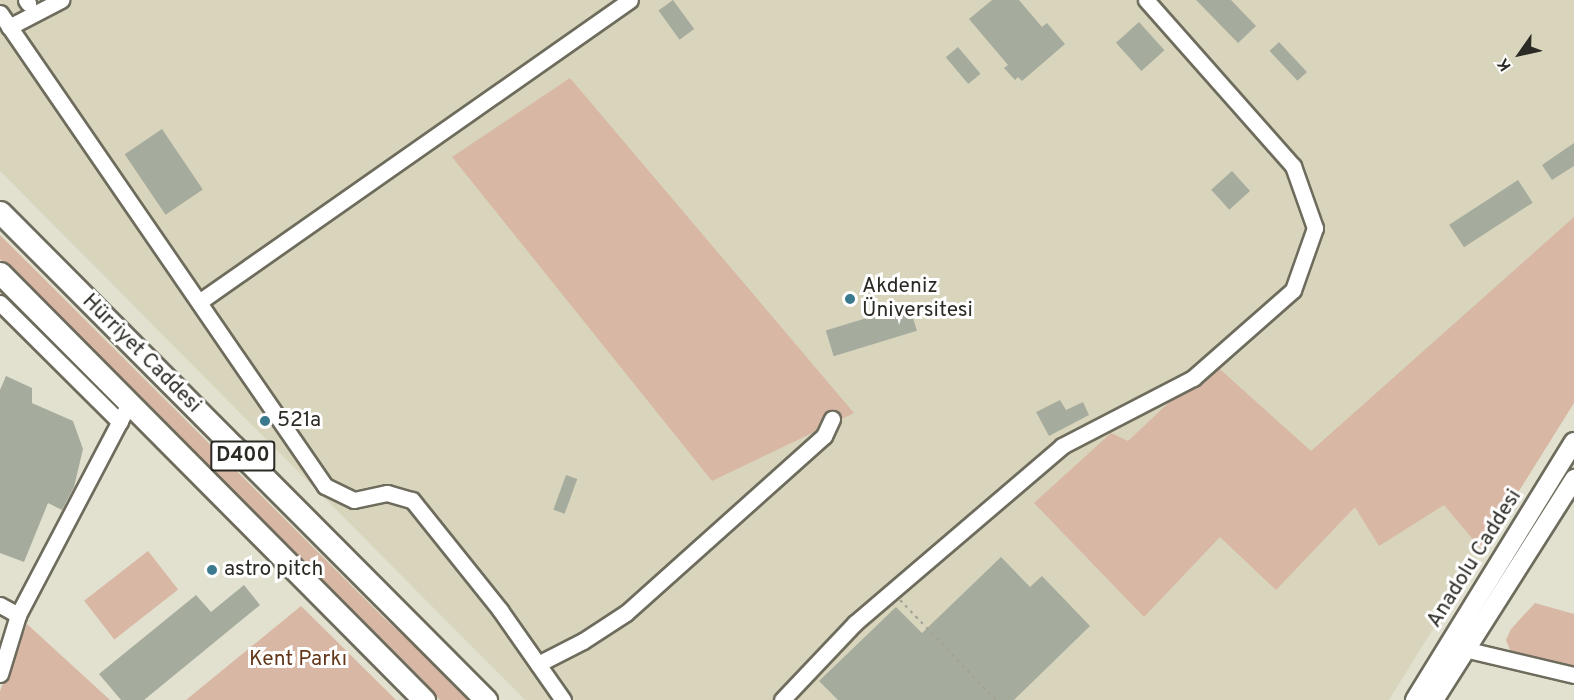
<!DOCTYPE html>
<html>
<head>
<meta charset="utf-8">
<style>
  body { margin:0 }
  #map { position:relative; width:1574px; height:700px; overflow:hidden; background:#e2e0cf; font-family:Overpass,sans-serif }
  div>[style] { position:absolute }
  .built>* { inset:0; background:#d9d5bd }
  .green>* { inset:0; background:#d8b7a4; transform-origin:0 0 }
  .building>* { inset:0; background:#a6ac9d; transform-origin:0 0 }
  .path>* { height:2px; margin-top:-1px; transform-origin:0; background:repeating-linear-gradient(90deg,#a2a194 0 3px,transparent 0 7.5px) }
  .roads { filter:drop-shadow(2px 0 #6e6c5d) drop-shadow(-2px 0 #6e6c5d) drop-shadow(0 2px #6e6c5d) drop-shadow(0 -2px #6e6c5d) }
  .minor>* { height:15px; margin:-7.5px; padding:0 7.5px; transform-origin:7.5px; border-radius:7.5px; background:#fff }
  .major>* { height:18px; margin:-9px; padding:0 9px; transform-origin:9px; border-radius:9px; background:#fff }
  .highway>* { height:21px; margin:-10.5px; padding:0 10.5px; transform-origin:10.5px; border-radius:10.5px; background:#fff }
  .dots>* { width:16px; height:16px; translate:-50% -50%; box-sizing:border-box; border:3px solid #fff; border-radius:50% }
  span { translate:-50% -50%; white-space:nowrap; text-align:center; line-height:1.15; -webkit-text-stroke:6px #fff; paint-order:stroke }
  .shield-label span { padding:2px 4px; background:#fff; border:2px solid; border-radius:4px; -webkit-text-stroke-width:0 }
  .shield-label { font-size:20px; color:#2b2a24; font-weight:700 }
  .poi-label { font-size:21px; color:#2b2a24 }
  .left { translate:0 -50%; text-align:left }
  .street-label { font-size:21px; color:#2b2a24 }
  .park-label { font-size:21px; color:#633719 }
  .north { position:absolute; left:1490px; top:24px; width:60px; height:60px; -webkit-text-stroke:4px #fff; paint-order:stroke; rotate:236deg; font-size:16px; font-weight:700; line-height:24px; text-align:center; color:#2b2a24 }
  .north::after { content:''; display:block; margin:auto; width:21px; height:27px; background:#2b2a24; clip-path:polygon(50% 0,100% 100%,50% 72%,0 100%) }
</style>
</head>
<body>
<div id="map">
  <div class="built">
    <div style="clip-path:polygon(0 0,1574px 0,1574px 402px,1389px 700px,525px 700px,0 171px)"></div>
  </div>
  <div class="green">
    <div style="clip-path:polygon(570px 78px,854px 413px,712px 481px,452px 157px)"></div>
    <div style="clip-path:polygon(1574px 217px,1574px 403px,1482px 550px,1444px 505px,1379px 546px,1355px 507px,1276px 590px,1220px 537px,1144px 617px,1034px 503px,1111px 433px,1128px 441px,1212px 362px,1311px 451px)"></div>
    <div style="clip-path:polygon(0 235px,384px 618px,474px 700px,440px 700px,326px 589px,0 259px)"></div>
    <div style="left:148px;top:551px;width:49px;height:81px;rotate:52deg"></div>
    <div style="clip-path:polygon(1535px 603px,1574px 614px,1574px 668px,1519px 655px,1510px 650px,1506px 640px,1511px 629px)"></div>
    <div style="clip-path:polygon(301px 606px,396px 700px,186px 700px)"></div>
    <div style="clip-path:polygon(27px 624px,110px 700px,0 700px,0 691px)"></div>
  </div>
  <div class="building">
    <div style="left:673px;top:0;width:36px;height:18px;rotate:54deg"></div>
    <div style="clip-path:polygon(992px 0,1019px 0,1042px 27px,1047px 23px,1065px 44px,1022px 81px,1018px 77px,1015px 80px,1004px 68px,1008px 65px,969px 19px)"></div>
    <div style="clip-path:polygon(1196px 0,1231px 0,1256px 26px,1238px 43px)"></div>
    <div style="left:1139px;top:22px;width:38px;height:31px;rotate:48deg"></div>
    <div style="left:1279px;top:42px;width:41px;height:13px;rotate:47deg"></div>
    <div style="left:958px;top:47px;width:35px;height:16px;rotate:50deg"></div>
    <div style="left:162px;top:129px;width:73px;height:45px;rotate:56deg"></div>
    <div style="clip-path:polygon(1574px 143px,1574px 166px,1552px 180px,1542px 165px)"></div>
    <div style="left:1232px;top:171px;width:27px;height:28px;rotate:48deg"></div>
    <div style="left:1518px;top:180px;width:27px;height:82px;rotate:57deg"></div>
    <div style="left:909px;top:305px;width:27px;height:87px;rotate:73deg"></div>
    <div style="clip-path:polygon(6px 376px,32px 388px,32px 403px,73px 421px,83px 449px,74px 487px,62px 510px,48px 503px,24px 562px,0 553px,0 390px)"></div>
    <div style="clip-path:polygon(1060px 400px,1066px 410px,1083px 402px,1089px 415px,1049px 436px,1036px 412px)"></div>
    <div style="left:566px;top:475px;width:12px;height:37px;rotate:20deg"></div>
    <div style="clip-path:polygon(1001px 557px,1030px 587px,1042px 576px,1090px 626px,1014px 700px,838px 700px,819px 681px,896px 607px,922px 633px)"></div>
    <div style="clip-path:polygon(244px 585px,260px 605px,144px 700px,121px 700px,99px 674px,196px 595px,211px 612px)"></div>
  </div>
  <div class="path">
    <div style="left:900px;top:600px;width:139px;rotate:46.2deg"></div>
  </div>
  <div class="roads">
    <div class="minor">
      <div style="left:26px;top:0;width:4px;rotate:56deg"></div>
      <div style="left:0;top:13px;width:574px;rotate:55.51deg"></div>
      <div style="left:325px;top:486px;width:32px;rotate:26deg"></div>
      <div style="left:354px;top:500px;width:34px;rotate:-12deg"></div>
      <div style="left:387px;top:493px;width:26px;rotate:16deg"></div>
      <div style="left:412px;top:500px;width:141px;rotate:51.3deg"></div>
      <div style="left:500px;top:610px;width:110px;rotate:55deg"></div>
      <div style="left:9px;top:27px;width:59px;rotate:-27.4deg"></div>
      <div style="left:199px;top:302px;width:526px;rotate:-35.02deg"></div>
      <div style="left:0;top:303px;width:169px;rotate:44.8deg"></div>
      <div style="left:0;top:605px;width:21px;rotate:29deg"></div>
      <div style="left:1464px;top:649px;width:113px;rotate:13.3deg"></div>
      <div style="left:538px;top:664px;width:51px;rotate:-27.1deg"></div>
      <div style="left:583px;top:641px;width:51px;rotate:-33.1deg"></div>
      <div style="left:626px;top:613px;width:266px;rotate:-41.8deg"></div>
      <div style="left:824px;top:436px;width:19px;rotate:-65deg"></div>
      <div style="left:0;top:674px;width:62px;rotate:-73deg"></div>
      <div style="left:18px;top:615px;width:238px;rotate:-62.3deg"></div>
      <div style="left:782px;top:700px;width:106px;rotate:-46.5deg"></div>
      <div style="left:855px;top:623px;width:272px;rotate:-40.5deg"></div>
      <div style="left:1062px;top:446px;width:148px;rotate:-27.4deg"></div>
      <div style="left:1193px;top:378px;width:133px;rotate:-41.3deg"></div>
      <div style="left:1293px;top:290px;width:66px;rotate:-70.5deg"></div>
      <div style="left:1315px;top:228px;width:66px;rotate:-109.5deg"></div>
      <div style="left:1293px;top:166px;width:222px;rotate:-131.5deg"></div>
    </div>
    <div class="major">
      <div style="left:1415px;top:700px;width:303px;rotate:-58.4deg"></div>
      <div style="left:1434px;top:700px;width:262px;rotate:-57.6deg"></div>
    </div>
    <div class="highway">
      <div style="left:0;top:212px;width:689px;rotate:45.12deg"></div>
      <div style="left:0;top:273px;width:602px;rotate:45.2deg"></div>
    </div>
  </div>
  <div class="dots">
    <div style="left:850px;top:299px;background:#3b798e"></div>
    <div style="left:265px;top:421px;background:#3b798e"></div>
    <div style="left:212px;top:570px;background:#3b798e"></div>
  </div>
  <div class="shield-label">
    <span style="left:243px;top:456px">D400</span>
  </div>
  <div class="poi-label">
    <span class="left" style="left:862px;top:299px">Akdeniz<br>Üniversitesi</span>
    <span class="left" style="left:277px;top:421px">521a</span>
    <span class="left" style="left:224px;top:570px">astro pitch</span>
  </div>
  <div class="street-label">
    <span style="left:141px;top:354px;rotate:45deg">Hürriyet Caddesi</span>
    <span style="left:1475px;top:559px;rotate:-58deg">Anadolu Caddesi</span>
  </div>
  <div class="park-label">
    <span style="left:298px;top:660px">Kent Parkı</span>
  </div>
  <div class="north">K</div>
</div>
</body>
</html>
